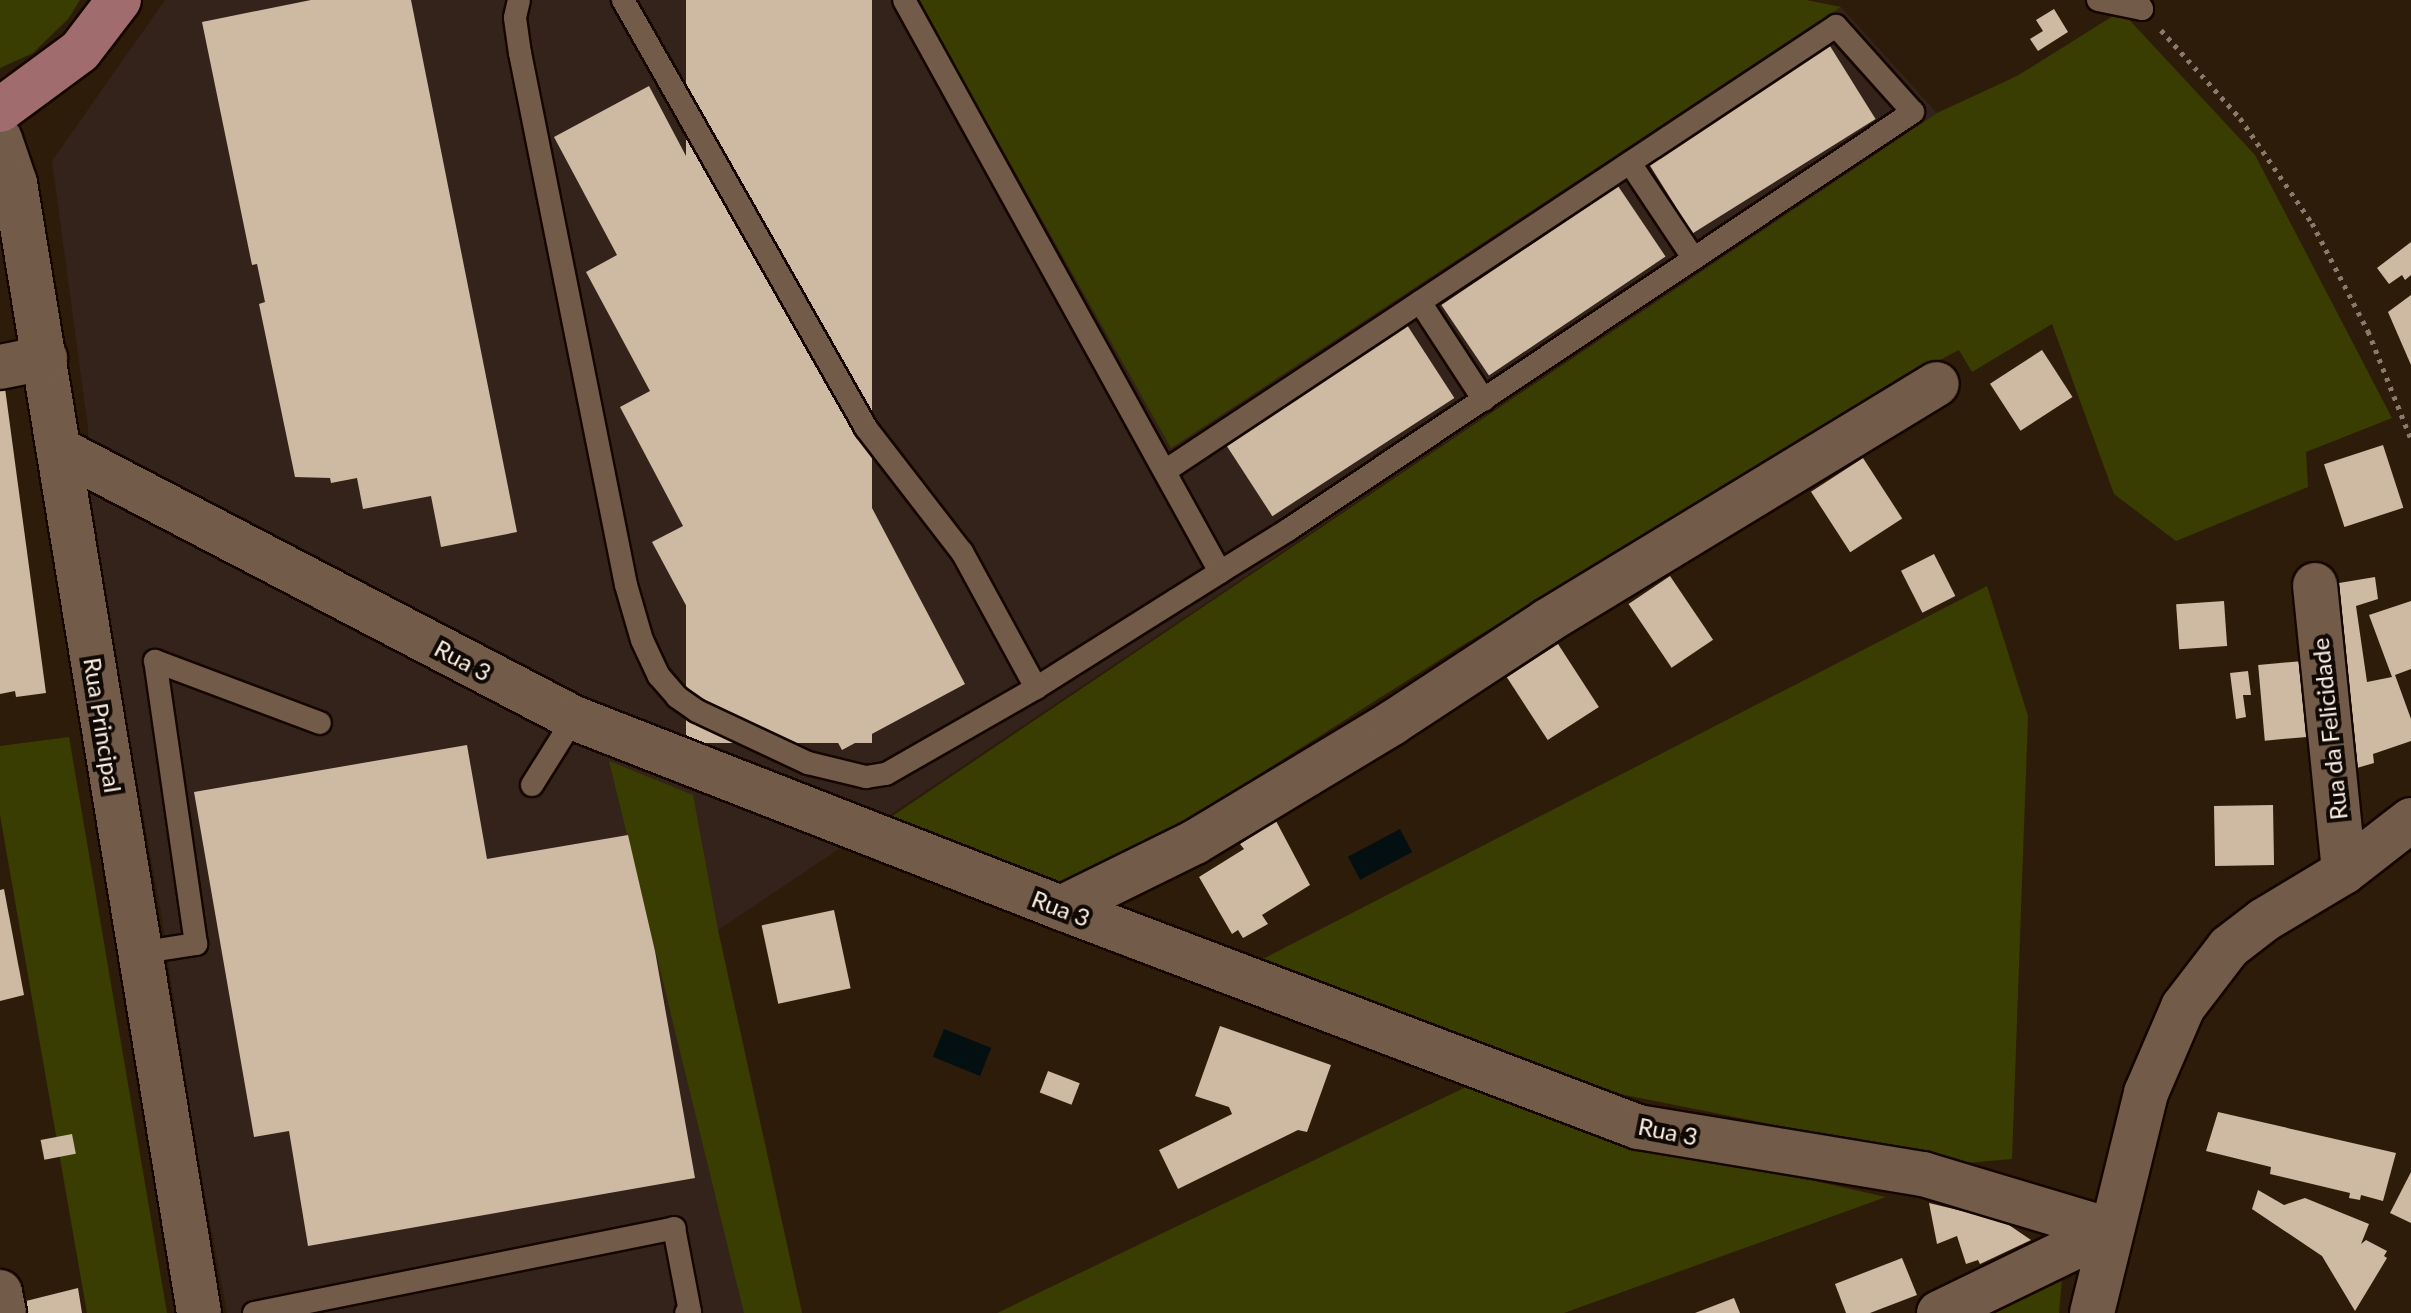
<!DOCTYPE html>
<html>
<head>
<meta charset="utf-8">
<style>
  body { margin:0 }
  #map { position:relative; width:2411px; height:1313px; overflow:hidden; background:#2e1c0a; font-family:Lato,sans-serif }
  div>[style] { position:absolute }
  .industrial>* { inset:0; background:#34231b }
  .green>* { inset:0; background:#393d02 }
  .water>* { inset:0; background:#040f12; transform-origin:0 0 }
  .building>* { inset:0; background:#cebaa2; transform-origin:0 0 }
  .path>* { height:5px; margin-top:-2.5px; transform-origin:0; background:repeating-linear-gradient(90deg,#897a6b 0 4px,transparent 0 10px) }
  .roads { filter:drop-shadow(2px 0 #150600) drop-shadow(-2px 0 #150600) drop-shadow(0 2px #150600) drop-shadow(0 -2px #150600) }
  .service>* { height:22px; margin:-11px; padding:0 11px; transform-origin:11px; border-radius:11px; background:#725c49 }
  .minor>* { height:44px; margin:-22px; padding:0 22px; transform-origin:22px; border-radius:22px; background:#725c49 }
  .primary>* { height:44px; margin:-22px; padding:0 22px; transform-origin:22px; border-radius:22px; background:#a16c6e }
  span { translate:-50% -50%; white-space:nowrap; text-align:center; line-height:1.15; -webkit-text-stroke:8px #100803; paint-order:stroke }
  .street-label { font-size:24px; color:#fef1e6 }
</style>
</head>
<body>
<div id="map">
  <div class="industrial">
    <div style="clip-path:polygon(165px 0,918px 0,1171px 447px,1841px 7px,1937px 113px,718px 930px,802px 1313px,227px 1313px,193px 1130px,162px 918px,90px 521px,88px 428px,52px 161px)"></div>
  </div>
  <div class="green">
    <div style="clip-path:polygon(0 0,80px 0,68px 19px,33px 53px,0 68px)"></div>
    <div style="clip-path:polygon(918px 0,1806px 0,1841px 7px,1171px 448px)"></div>
    <div style="clip-path:polygon(2121px 11px,2255px 155px,2392px 418px,2306px 452px,2308px 487px,2176px 541px,2114px 494px,2052px 324px,1972px 372px,1959px 350px,1898px 382px,1463px 645px,1104px 873px,1063px 885px,891px 817px,1937px 113px,2017px 76px)"></div>
    <div style="clip-path:polygon(1987px 586px,2028px 716px,2012px 1159px,1965px 1163px,1615px 1093px,1253px 964px)"></div>
    <div style="clip-path:polygon(69px 737px,167px 1313px,87px 1313px,0 815px,0 746px)"></div>
    <div style="clip-path:polygon(609px 761px,693px 795px,718px 930px,802px 1313px,744px 1313px)"></div>
    <div style="clip-path:polygon(1468px 1086px,1632px 1140px,1886px 1197px,1564px 1313px,997px 1313px)"></div>
    <div style="clip-path:polygon(2062px 1278px,2059px 1313px,1961px 1313px)"></div>
  </div>
  <div class="water">
    <div style="left:1400px;top:829px;width:26px;height:59px;rotate:62deg"></div>
    <div style="left:944px;top:1029px;width:51px;height:30px;rotate:22deg"></div>
  </div>
  <div class="building">
    <div style="clip-path:polygon(311px 0,411px 0,517px 532px,441px 547px,431px 496px,363px 509px,357px 478px,331px 483px,330px 478px,295px 477px,259px 304px,265px 302px,257px 264px,252px 265px,202px 22px)"></div>
    <div style="left:686px;top:0;width:186px;height:743px"></div>
    <div style="clip-path:polygon(2054px 9px,2068px 32px,2038px 51px,2030px 39px,2043px 31px,2036px 20px)"></div>
    <div style="left:1830px;top:46px;width:86px;height:216px;rotate:58deg"></div>
    <div style="clip-path:polygon(649px 86px,965px 684px,842px 750px,778px 633px,718px 665px,652px 542px,683px 526px,620px 407px,650px 391px,586px 272px,617px 255px,554px 137px)"></div>
    <div style="left:1618px;top:186px;width:85px;height:213px;rotate:56deg"></div>
    <div style="clip-path:polygon(2411px 242px,2411px 275px,2405px 280px,2402px 275px,2389px 284px,2377px 268px)"></div>
    <div style="clip-path:polygon(2411px 295px,2411px 365px,2388px 312px)"></div>
    <div style="left:1407px;top:325px;width:87px;height:217px;rotate:57deg"></div>
    <div style="left:2042px;top:350px;width:56px;height:62px;rotate:57deg"></div>
    <div style="clip-path:polygon(0 387px,5px 388px,46px 693px,16px 697px,15px 691px,0 694px)"></div>
    <div style="left:2383px;top:445px;width:66px;height:62px;rotate:72deg"></div>
    <div style="left:1863px;top:458px;width:72px;height:62px;rotate:57deg"></div>
    <div style="left:1934px;top:554px;width:47px;height:37px;rotate:63deg"></div>
    <div style="left:1670px;top:576px;width:77px;height:50px;rotate:56deg"></div>
    <div style="clip-path:polygon(2375px 577px,2378px 599px,2356px 606px,2367px 682px,2392px 677px,2369px 615px,2411px 601px,2411px 669px,2395px 675px,2411px 719px,2411px 741px,2373px 754px,2374px 763px,2343px 772px,2327px 585px)"></div>
    <div style="left:2224px;top:601px;width:45px;height:48px;rotate:86deg"></div>
    <div style="left:1558px;top:644px;width:75px;height:61px;rotate:57deg"></div>
    <div style="left:2303px;top:661px;width:76px;height:45px;rotate:85deg"></div>
    <div style="clip-path:polygon(2248px 671px,2251px 695px,2243px 695px,2246px 717px,2236px 719px,2230px 673px)"></div>
    <div style="clip-path:polygon(467px 745px,487px 859px,628px 835px,655px 951px,695px 1178px,308px 1246px,289px 1131px,254px 1137px,194px 792px)"></div>
    <div style="left:2273px;top:805px;width:60px;height:59px;rotate:89deg"></div>
    <div style="clip-path:polygon(1276px 821px,1310px 885px,1262px 915px,1268px 924px,1243px 938px,1238px 930px,1232px 934px,1199px 877px,1244px 849px,1240px 844px)"></div>
    <div style="clip-path:polygon(4px 889px,24px 995px,0 1001px,0 890px)"></div>
    <div style="left:834px;top:910px;width:80px;height:74px;rotate:78deg"></div>
    <div style="clip-path:polygon(1220px 1026px,1331px 1065px,1307px 1132px,1298px 1130px,1178px 1189px,1159px 1150px,1232px 1114px,1229px 1107px,1195px 1096px)"></div>
    <div style="left:1048px;top:1071px;width:34px;height:23px;rotate:21deg"></div>
    <div style="clip-path:polygon(2218px 1112px,2396px 1153px,2383px 1201px,2361px 1195px,2360px 1200px,2349px 1198px,2350px 1193px,2270px 1174px,2271px 1167px,2206px 1151px)"></div>
    <div style="left:72px;top:1134px;width:20px;height:32px;rotate:79deg"></div>
    <div style="clip-path:polygon(2411px 1172px,2411px 1223px,2390px 1213px)"></div>
    <div style="clip-path:polygon(2258px 1190px,2284px 1205px,2305px 1198px,2369px 1224px,2361px 1244px,2366px 1240px,2387px 1251px,2384px 1256px,2387px 1258px,2355px 1311px,2322px 1256px,2252px 1209px)"></div>
    <div style="clip-path:polygon(1929px 1203px,2003px 1221px,2031px 1240px,1980px 1264px,1978px 1260px,1966px 1264px,1957px 1236px,1937px 1244px)"></div>
    <div style="clip-path:polygon(1902px 1258px,1917px 1295px,1870px 1313px,1846px 1313px,1835px 1284px)"></div>
    <div style="clip-path:polygon(78px 1288px,82px 1313px,21px 1313px,22px 1302px)"></div>
    <div style="clip-path:polygon(1734px 1298px,1740px 1313px,1695px 1313px)"></div>
  </div>
  <div class="path">
    <div style="left:2161px;top:30px;width:118px;rotate:48.1deg"></div>
    <div style="left:2240px;top:118px;width:127px;rotate:55.6deg"></div>
    <div style="left:2312px;top:223px;width:122px;rotate:62.6deg"></div>
    <div style="left:2368px;top:331px;width:116px;rotate:68.3deg"></div>
  </div>
  <div class="roads">
    <div class="service">
      <div style="left:519px;top:0;width:18px;rotate:103deg"></div>
      <div style="left:515px;top:18px;width:35px;rotate:82deg"></div>
      <div style="left:520px;top:53px;width:542px;rotate:78.73deg"></div>
      <div style="left:626px;top:585px;width:57px;rotate:73.8deg"></div>
      <div style="left:642px;top:640px;width:40px;rotate:65deg"></div>
      <div style="left:659px;top:676px;width:28px;rotate:49deg"></div>
      <div style="left:677px;top:697px;width:24px;rotate:35deg"></div>
      <div style="left:697px;top:711px;width:123px;rotate:25.1deg"></div>
      <div style="left:808px;top:763px;width:60px;rotate:13.6deg"></div>
      <div style="left:866px;top:777px;width:20px;rotate:-9deg"></div>
      <div style="left:886px;top:774px;width:173px;rotate:-29.8deg"></div>
      <div style="left:1036px;top:688px;width:218px;rotate:-32.2deg"></div>
      <div style="left:1220px;top:572px;width:653px;rotate:-118.92deg"></div>
      <div style="left:623px;top:0;width:492px;rotate:60.4deg"></div>
      <div style="left:866px;top:428px;width:157px;rotate:52.3deg"></div>
      <div style="left:962px;top:552px;width:155px;rotate:61.4deg"></div>
      <div style="left:2098px;top:0;width:45px;rotate:11.6deg"></div>
      <div style="left:2142px;top:9px;width:10px;rotate:-119deg"></div>
      <div style="left:1630px;top:163px;width:115px;rotate:56.3deg"></div>
      <div style="left:1420px;top:302px;width:117px;rotate:56.9deg"></div>
      <div style="left:1165px;top:471px;width:805px;rotate:-33.55deg"></div>
      <div style="left:1836px;top:26px;width:115px;rotate:48.2deg"></div>
      <div style="left:1913px;top:112px;width:752px;rotate:146.23deg"></div>
      <div style="left:1288px;top:530px;width:80px;rotate:148.3deg"></div>
      <div style="left:532px;top:785px;width:79px;rotate:-57.9deg"></div>
      <div style="left:138px;top:953px;width:59px;rotate:-8.8deg"></div>
      <div style="left:196px;top:944px;width:286px;rotate:-98.2deg"></div>
      <div style="left:155px;top:661px;width:176px;rotate:20.6deg"></div>
      <div style="left:254px;top:1313px;width:429px;rotate:-11.4deg"></div>
      <div style="left:674px;top:1228px;width:86px;rotate:79.2deg"></div>
      <div style="left:690px;top:1312px;width:4px;rotate:166deg"></div>
    </div>
    <div class="minor">
      <div style="left:0;top:139px;width:46px;rotate:71.2deg"></div>
      <div style="left:15px;top:183px;width:1145px;rotate:80.75deg"></div>
      <div style="left:0;top:367px;width:46px;rotate:-11.3deg"></div>
      <div style="left:60px;top:450px;width:580px;rotate:27.54deg"></div>
      <div style="left:574px;top:718px;width:523px;rotate:21.31deg"></div>
      <div style="left:1061px;top:908px;width:617px;rotate:20.78deg"></div>
      <div style="left:1638px;top:1127px;width:289px;rotate:9.4deg"></div>
      <div style="left:1923px;top:1174px;width:195px;rotate:16.7deg"></div>
      <div style="left:2315px;top:585px;width:288px;rotate:84.2deg"></div>
      <div style="left:1061px;top:908px;width:149px;rotate:-26.2deg"></div>
      <div style="left:1195px;top:842px;width:230px;rotate:-31.1deg"></div>
      <div style="left:1392px;top:723px;width:186px;rotate:-33.3deg"></div>
      <div style="left:1547px;top:621px;width:456px;rotate:-31.3deg"></div>
      <div style="left:0;top:1292px;width:21px;rotate:79deg"></div>
      <div style="left:1939px;top:1313px;width:190px;rotate:-25.9deg"></div>
      <div style="left:2092px;top:1313px;width:227px;rotate:-76.2deg"></div>
      <div style="left:2146px;top:1093px;width:94px;rotate:-66.7deg"></div>
      <div style="left:2183px;top:1007px;width:76px;rotate:-52.5deg"></div>
      <div style="left:2229px;top:947px;width:44px;rotate:-37.6deg"></div>
      <div style="left:2264px;top:920px;width:93px;rotate:-31deg"></div>
      <div style="left:2344px;top:872px;width:85px;rotate:-37.8deg"></div>
    </div>
    <div class="primary">
      <div style="left:0;top:110px;width:99px;rotate:-36.4deg"></div>
      <div style="left:80px;top:51px;width:64px;rotate:-52.6deg"></div>
    </div>
  </div>
  <div class="street-label">
    <span style="left:463px;top:660px;rotate:28deg">Rua 3</span>
    <span style="left:103px;top:725px;rotate:81deg">Rua Principal</span>
    <span style="left:2329px;top:729px;rotate:-96deg">Rua da Felicidade</span>
    <span style="left:1061px;top:908px;rotate:21deg">Rua 3</span>
    <span style="left:1668px;top:1131px;rotate:11deg">Rua 3</span>
  </div>
</div>
</body>
</html>
